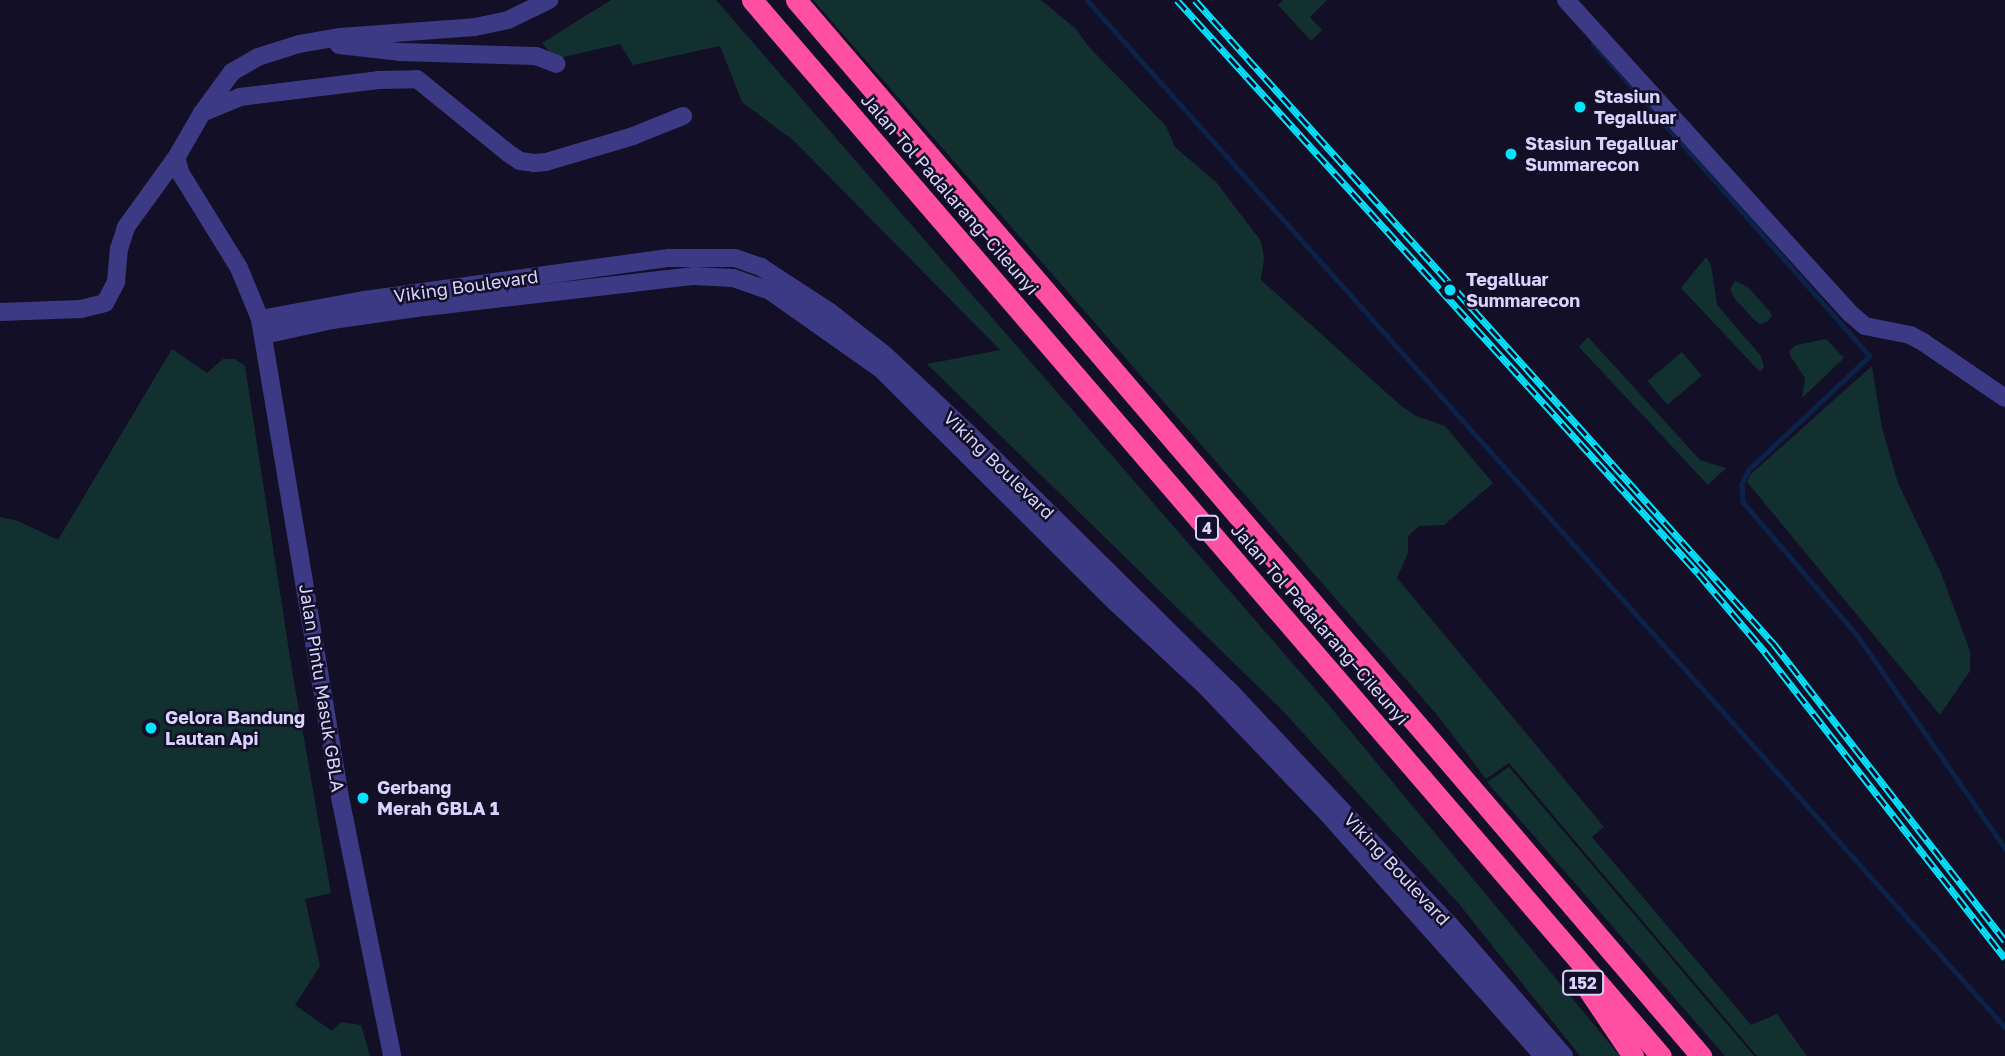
<!DOCTYPE html>
<html>
<head>
<meta charset="utf-8">
<style>
  body { margin:0 }
  #map { position:relative; width:2005px; height:1056px; overflow:hidden; background:#130f26; font-family:"Golos Text",sans-serif }
  div>[style] { position:absolute }
  .green>* { inset:0; background:#12302f; transform-origin:0 0 }
  .stream>* { height:4.5px; margin:-2.25px; padding:0 2.25px; transform-origin:2.25px; border-radius:2.25px; background:#0c2248 }
  .minor>* { height:18px; margin:-9px; padding:0 9px; transform-origin:9px; border-radius:9px; background:#3d3a85 }
  .highway>* { height:21px; margin:-10.5px; padding:0 10.5px; transform-origin:10.5px; border-radius:10.5px; background:#ff4fa3 }
  .rail>* { height:7px; margin-top:-3.5px; transform-origin:0; background:repeating-linear-gradient(90deg,#130f26 0 13px,#00e5ff 0 26px); box-sizing:border-box; border-block:2px solid #00e5ff }
  .dots>* { width:19px; height:19px; translate:-50% -50%; box-sizing:border-box; border:4px solid #130f26; border-radius:50% }
  span { translate:-50% -50%; white-space:nowrap; text-align:center; line-height:1.15; -webkit-text-stroke:5px #130f26; paint-order:stroke }
  .shield-label span { padding:2px 5px; background:#130f26; border:2px solid; border-radius:5px; -webkit-text-stroke-width:0 }
  .shield-label { font-size:16px; color:#d9d4ff; font-weight:700 }
  .poi-label { font-size:18px; color:#d9d4ff; font-weight:700 }
  .left { translate:0 -50%; text-align:left }
  .street-label { font-size:18px; color:#d9d4ff }
</style>
</head>
<body>
<div id="map">
  <div class="green">
    <div style="clip-path:polygon(611px 0,716px 0,1328px 704px,1620px 1056px,1580px 1056px,1459px 904px,1281px 709px,927px 364px,1000px 350px,794px 141px,742px 102px,720px 46px,633px 65px,620px 44px,555px 59px,542px 43px)"></div>
    <div style="clip-path:polygon(813px 0,1041px 0,1076px 29px,1089px 47px,1166px 126px,1175px 147px,1216px 182px,1261px 241px,1264px 258px,1261px 280px,1399px 404px,1416px 416px,1445px 426px,1493px 483px,1444px 525px,1419px 526px,1408px 536px,1408px 553px,1397px 578px,1604px 827px,1592px 837px,1751px 1025px,1777px 1014px,1807px 1056px,1757px 1056px,1509px 763px,1486px 779px,1438px 716px)"></div>
    <div style="clip-path:polygon(1283px 0,1327px 0,1310px 17px,1322px 30px,1311px 41px,1278px 5px)"></div>
    <div style="clip-path:polygon(1706px 257px,1711px 265px,1717px 305px,1761px 356px,1764px 367px,1760px 372px,1681px 288px)"></div>
    <div style="clip-path:polygon(1735px 281px,1748px 287px,1770px 312px,1772px 316px,1767px 322px,1760px 324px,1754px 320px,1735px 299px,1730px 289px)"></div>
    <div style="clip-path:polygon(1588px 337px,1700px 460px,1726px 468px,1708px 485px,1579px 347px)"></div>
    <div style="clip-path:polygon(1826px 339px,1844px 358px,1802px 398px,1805px 378px,1789px 354px,1790px 350px,1796px 345px)"></div>
    <div style="clip-path:polygon(172px 349px,207px 373px,223px 359px,235px 359px,245px 366px,292px 670px,331px 893px,305px 899px,320px 966px,295px 1005px,332px 1031px,341px 1022px,361px 1025px,370px 1056px,0 1056px,0 517px,18px 521px,58px 540px)"></div>
    <div style="left:1682px;top:352px;width:31px;height:45px;rotate:50deg"></div>
    <div style="clip-path:polygon(1872px 366px,1882px 428px,1898px 483px,1941px 573px,1970px 651px,1970px 671px,1940px 715px,1747px 482px,1750px 475px)"></div>
    <div style="clip-path:polygon(1509px 767px,1754px 1056px,1725px 1056px,1487px 782px)"></div>
  </div>
  <div class="stream">
    <div style="left:1087px;top:0;width:1377px;rotate:48.21deg"></div>
    <div style="left:1593px;top:43px;width:418px;rotate:48.5deg"></div>
    <div style="left:1870px;top:356px;width:166px;rotate:136.7deg"></div>
    <div style="left:1749px;top:470px;width:16px;rotate:117deg"></div>
    <div style="left:1742px;top:484px;width:18px;rotate:87deg"></div>
    <div style="left:1743px;top:502px;width:175px;rotate:49.4deg"></div>
    <div style="left:1857px;top:635px;width:259px;rotate:55.2deg"></div>
  </div>
  <div class="minor">
    <div style="left:1566px;top:0;width:424px;rotate:47.8deg"></div>
    <div style="left:1851px;top:314px;width:18px;rotate:41deg"></div>
    <div style="left:1865px;top:326px;width:46px;rotate:11.3deg"></div>
    <div style="left:1910px;top:335px;width:15px;rotate:28deg"></div>
    <div style="left:1923px;top:342px;width:99px;rotate:34.3deg"></div>
    <div style="left:339px;top:45px;width:61px;rotate:6.5deg"></div>
    <div style="left:400px;top:52px;width:136px;rotate:1.7deg"></div>
    <div style="left:536px;top:56px;width:22px;rotate:21deg"></div>
    <div style="left:202px;top:113px;width:41px;rotate:-22.8deg"></div>
    <div style="left:240px;top:97px;width:139px;rotate:-7deg"></div>
    <div style="left:378px;top:80px;width:39px;rotate:-1deg"></div>
    <div style="left:417px;top:79px;width:117px;rotate:39.1deg"></div>
    <div style="left:508px;top:153px;width:14px;rotate:34deg"></div>
    <div style="left:520px;top:161px;width:14px;rotate:8deg"></div>
    <div style="left:534px;top:163px;width:12px;rotate:-5deg"></div>
    <div style="left:546px;top:162px;width:91px;rotate:-16.6deg"></div>
    <div style="left:633px;top:136px;width:54px;rotate:-21.8deg"></div>
    <div style="left:176px;top:158px;width:17px;rotate:73deg"></div>
    <div style="left:181px;top:174px;width:110px;rotate:58.3deg"></div>
    <div style="left:239px;top:268px;width:55px;rotate:67.6deg"></div>
    <div style="left:260px;top:319px;width:490px;rotate:80.5deg"></div>
    <div style="left:341px;top:802px;width:259px;rotate:78.6deg"></div>
    <div style="left:0;top:312px;width:81px;rotate:-2.1deg"></div>
    <div style="left:81px;top:309px;width:25px;rotate:-14deg"></div>
    <div style="left:105px;top:303px;width:24px;rotate:-62deg"></div>
    <div style="left:116px;top:282px;width:33px;rotate:-85deg"></div>
    <div style="left:119px;top:249px;width:23px;rotate:-72deg"></div>
    <div style="left:126px;top:227px;width:85px;rotate:-54.1deg"></div>
    <div style="left:176px;top:158px;width:52px;rotate:-60deg"></div>
    <div style="left:202px;top:113px;width:51px;rotate:-53.8deg"></div>
    <div style="left:232px;top:72px;width:30px;rotate:-30deg"></div>
    <div style="left:258px;top:57px;width:43px;rotate:-17.6deg"></div>
    <div style="left:299px;top:44px;width:42px;rotate:-9.7deg"></div>
    <div style="left:340px;top:37px;width:135px;rotate:-4.2deg"></div>
    <div style="left:475px;top:27px;width:34px;rotate:-12deg"></div>
    <div style="left:508px;top:20px;width:46px;rotate:-26deg"></div>
    <div style="left:260px;top:319px;width:107px;rotate:-10.3deg"></div>
    <div style="left:365px;top:300px;width:307px;rotate:-7.9deg"></div>
    <div style="left:669px;top:258px;width:66px"></div>
    <div style="left:735px;top:258px;width:28px;rotate:19deg"></div>
    <div style="left:761px;top:267px;width:82px;rotate:33.1deg"></div>
    <div style="left:830px;top:312px;width:68px;rotate:37.9deg"></div>
    <div style="left:884px;top:354px;width:115px;rotate:43.2deg"></div>
    <div style="left:968px;top:433px;width:365px;rotate:44.6deg"></div>
    <div style="left:1228px;top:689px;width:323px;rotate:46.8deg"></div>
    <div style="left:1449px;top:924px;width:175px;rotate:48.9deg"></div>
    <div style="left:264px;top:335px;width:70px;rotate:-12.4deg"></div>
    <div style="left:332px;top:320px;width:94px;rotate:-8deg"></div>
    <div style="left:425px;top:307px;width:271px;rotate:-6.6deg"></div>
    <div style="left:694px;top:276px;width:39px;rotate:3deg"></div>
    <div style="left:733px;top:278px;width:39px;rotate:19deg"></div>
    <div style="left:770px;top:291px;width:137px;rotate:35.2deg"></div>
    <div style="left:882px;top:370px;width:330px;rotate:44.9deg"></div>
    <div style="left:1116px;top:603px;width:125px;rotate:43deg"></div>
    <div style="left:1207px;top:688px;width:170px;rotate:46.2deg"></div>
    <div style="left:1325px;top:811px;width:328px;rotate:48.3deg"></div>
  </div>
  <div class="highway">
    <div style="left:752px;top:0;width:1393px;rotate:49.28deg"></div>
    <div style="left:796px;top:0;width:1391px;rotate:49.4deg"></div>
    <div style="left:1579px;top:976px;width:97px;rotate:56deg"></div>
  </div>
  <div class="rail">
    <div style="left:1177px;top:0;width:774px;rotate:47.72deg"></div>
    <div style="left:1698px;top:573px;width:104px;rotate:49.7deg"></div>
    <div style="left:1765px;top:652px;width:389px;rotate:51.9deg"></div>
    <div style="left:1195px;top:0;width:866px;rotate:48.04deg"></div>
    <div style="left:1774px;top:644px;width:376px;rotate:52.1deg"></div>
  </div>
  <div class="dots">
    <div style="left:1580px;top:107px;background:#00e5ff"></div>
    <div style="left:1511px;top:154px;background:#00e5ff"></div>
    <div style="left:1450px;top:290px;background:#00e5ff"></div>
    <div style="left:151px;top:728px;background:#00e5ff"></div>
    <div style="left:363px;top:798px;background:#00e5ff"></div>
  </div>
  <div class="shield-label">
    <span style="left:1207px;top:528px">4</span>
    <span style="left:1583px;top:983px">152</span>
  </div>
  <div class="poi-label">
    <span class="left" style="left:1594px;top:107px">Stasiun<br>Tegalluar</span>
    <span class="left" style="left:1525px;top:154px">Stasiun Tegalluar<br>Summarecon</span>
    <span class="left" style="left:1466px;top:290px">Tegalluar<br>Summarecon</span>
    <span class="left" style="left:165px;top:728px">Gelora Bandung<br>Lautan Api</span>
    <span class="left" style="left:377px;top:798px">Gerbang<br>Merah GBLA 1</span>
  </div>
  <div class="street-label">
    <span style="left:950px;top:194px;rotate:49deg">Jalan Tol Padalarang–Cileunyi</span>
    <span style="left:466px;top:286px;rotate:-8deg">Viking Boulevard</span>
    <span style="left:999px;top:465px;rotate:44deg">Viking Boulevard</span>
    <span style="left:1320px;top:624px;rotate:49deg">Jalan Tol Padalarang–Cileunyi</span>
    <span style="left:322px;top:688px;rotate:81deg">Jalan Pintu Masuk GBLA</span>
    <span style="left:1397px;top:869px;rotate:47deg">Viking Boulevard</span>
  </div>
</div>
</body>
</html>
